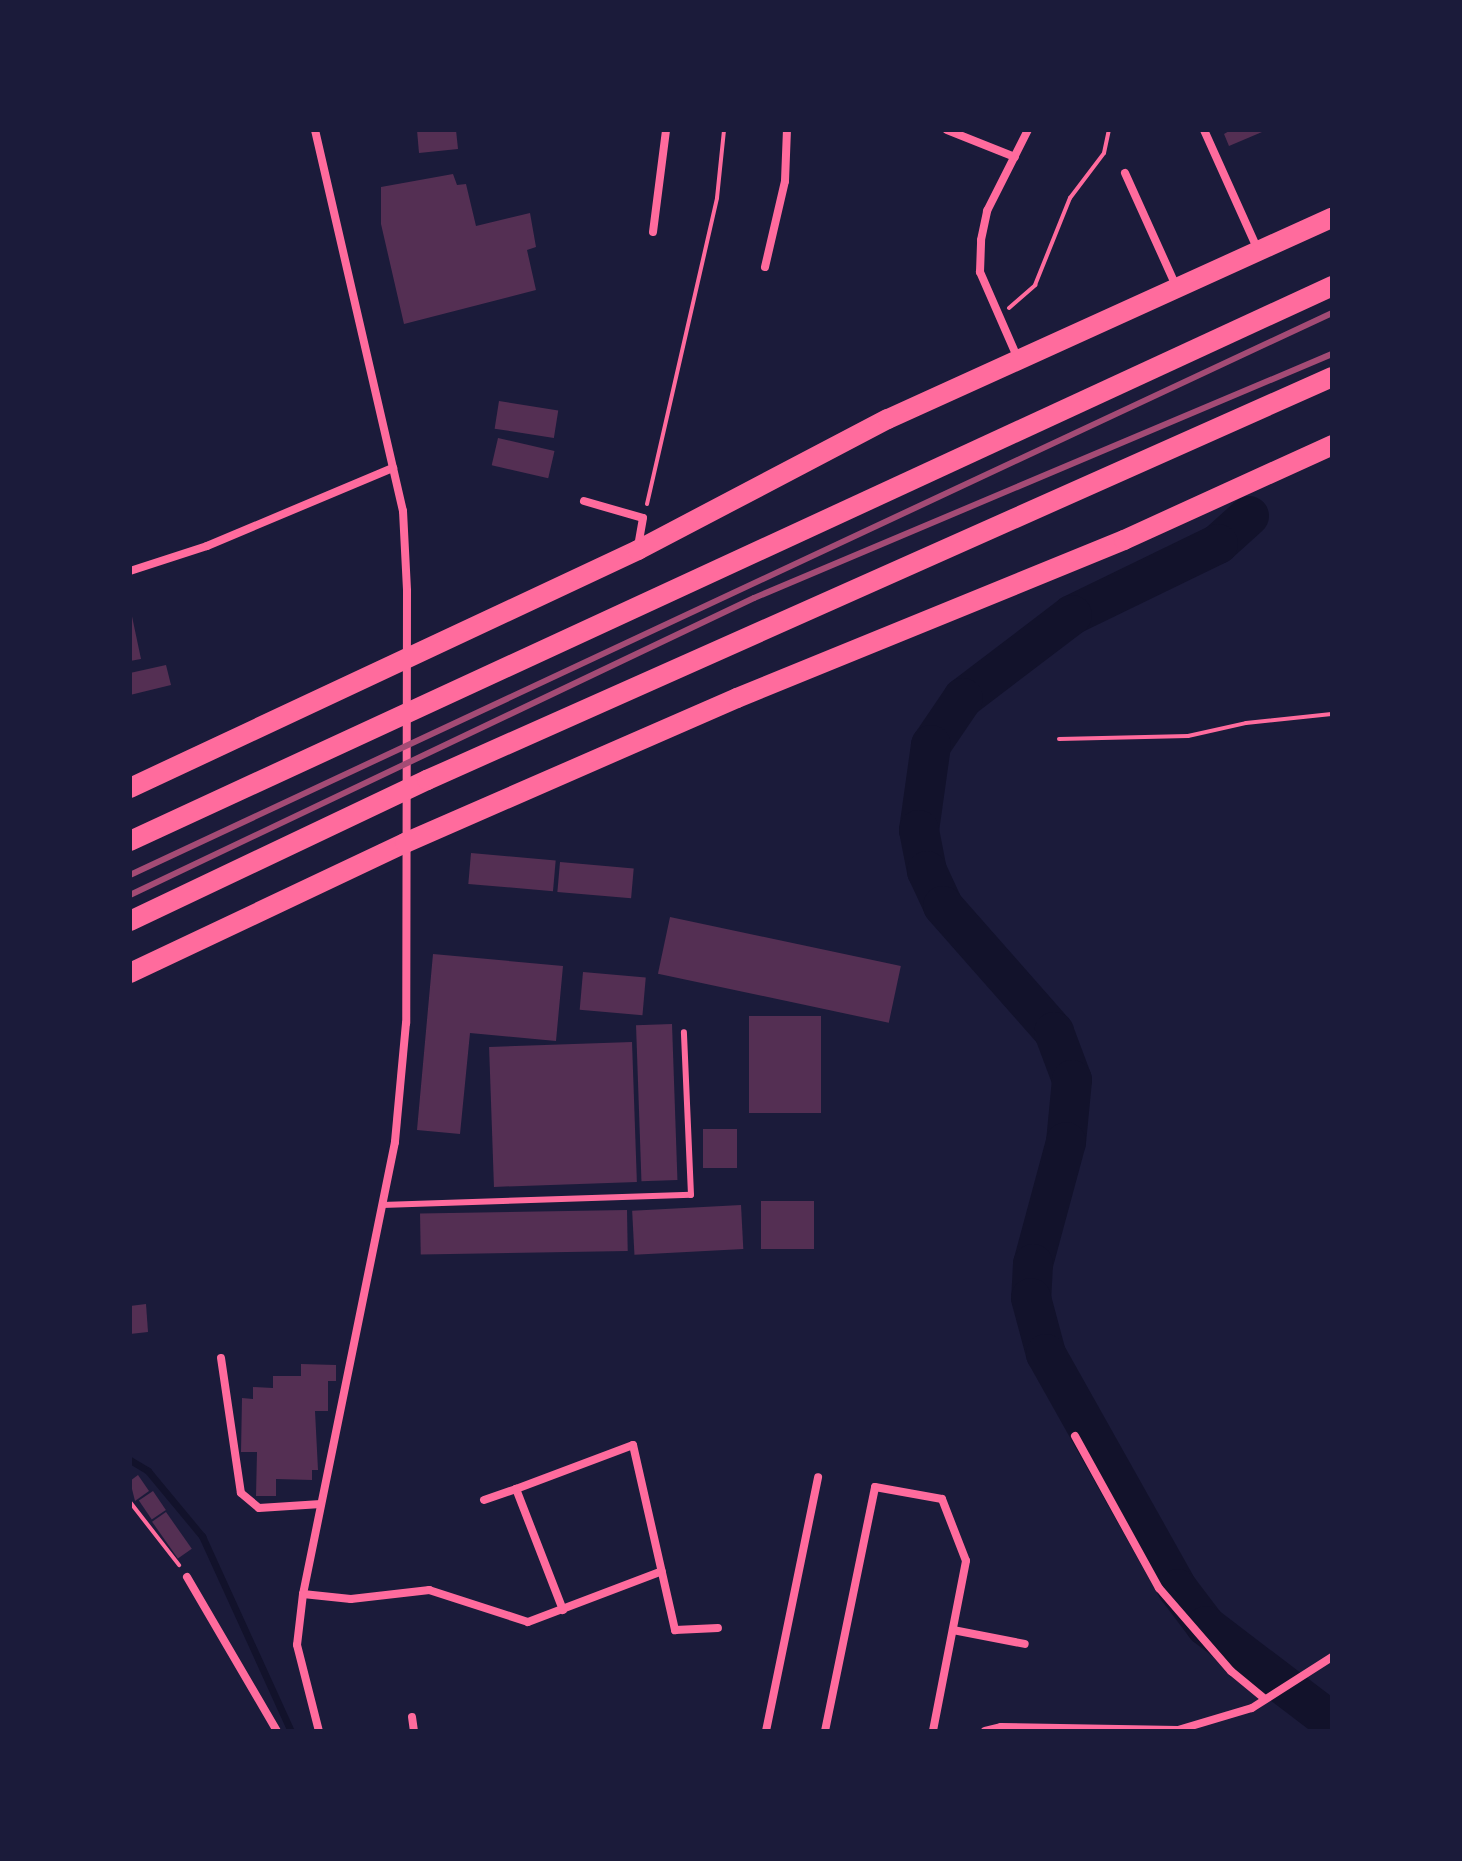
<!DOCTYPE html>
<html>
<head>
<meta charset="utf-8">
<style>
  body { margin:0 }
  #map { position:relative; width:1462px; height:1861px; overflow:hidden; background:#1b1b3a; font-family:"Sofia Sans Condensed",sans-serif }
  div>[style] { position:absolute }
  .stream>* { height:7px; margin:-3.5px; padding:0 3.5px; transform-origin:3.5px; border-radius:3.5px; background:#12122b }
  .river>* { height:40px; margin:-20px; padding:0 20px; transform-origin:20px; border-radius:20px; background:#12122b }
  .building>* { inset:0; background:#542f53; transform-origin:0 0 }
  .path>* { height:4px; margin:-2px; padding:0 2px; transform-origin:2px; border-radius:2px; background:#ff6b9d }
  .service>* { height:6px; margin:-3px; padding:0 3px; transform-origin:3px; border-radius:3px; background:#ff6b9d }
  .minor>* { height:8px; margin:-4px; padding:0 4px; transform-origin:4px; border-radius:4px; background:#ff6b9d }
  .primary>* { height:20px; margin:-10px; padding:0 10px; transform-origin:10px; border-radius:10px; background:#ff6b9d }
  .rail>* { height:6px; margin:-3px; padding:0 3px; transform-origin:3px; border-radius:3px; background:#a44b75 }
  span { translate:-50% -50%; white-space:nowrap; text-align:center; line-height:1.15; -webkit-text-stroke:8px #1b1b3a; paint-order:stroke }
  .frame { position:absolute; inset:0; border:132px solid #1b1b3a; pointer-events:none }
</style>
</head>
<body>
<div id="map">
  <div class="stream">
    <div style="left:130px;top:1460px;width:21px;rotate:31deg"></div>
    <div style="left:148px;top:1471px;width:85px;rotate:50.3deg"></div>
    <div style="left:202px;top:1536px;width:214px;rotate:65.5deg"></div>
  </div>
  <div class="river">
    <div style="left:1249px;top:516px;width:42px;rotate:137.9deg"></div>
    <div style="left:1218px;top:544px;width:162px;rotate:154.1deg"></div>
    <div style="left:1072px;top:615px;width:137px;rotate:142.7deg"></div>
    <div style="left:963px;top:698px;width:57px;rotate:124.2deg"></div>
    <div style="left:931px;top:745px;width:86px;rotate:98deg"></div>
    <div style="left:919px;top:830px;width:42px;rotate:79deg"></div>
    <div style="left:927px;top:871px;width:38px;rotate:65deg"></div>
    <div style="left:943px;top:906px;width:168px;rotate:48.6deg"></div>
    <div style="left:1054px;top:1032px;width:51px;rotate:69.4deg"></div>
    <div style="left:1072px;top:1080px;width:62px;rotate:95.5deg"></div>
    <div style="left:1066px;top:1142px;width:126px;rotate:105.1deg"></div>
    <div style="left:1033px;top:1264px;width:34px;rotate:93deg"></div>
    <div style="left:1031px;top:1298px;width:58px;rotate:75deg"></div>
    <div style="left:1046px;top:1354px;width:270px;rotate:60.7deg"></div>
    <div style="left:1178px;top:1589px;width:46px;rotate:52.9deg"></div>
    <div style="left:1206px;top:1626px;width:158px;rotate:37.3deg"></div>
  </div>
  <div class="building">
    <div style="clip-path:polygon(417px 130px,456px 130px,458px 149px,419px 153px)"></div>
    <div style="clip-path:polygon(1231px 130px,1261px 130px,1262px 132px,1229px 146px,1224px 134px)"></div>
    <div style="clip-path:polygon(453px 174px,457px 185px,466px 184px,476px 226px,530px 213px,536px 247px,527px 250px,536px 290px,404px 324px,381px 224px,381px 187px)"></div>
    <div style="left:499px;top:401px;width:60px;height:28px;rotate:9deg"></div>
    <div style="left:498px;top:438px;width:58px;height:28px;rotate:13deg"></div>
    <div style="clip-path:polygon(130px 607px,141px 659px,130px 661px)"></div>
    <div style="clip-path:polygon(166px 665px,171px 685px,130px 695px,130px 673px)"></div>
    <div style="left:471px;top:853px;width:85px;height:31px;rotate:5deg"></div>
    <div style="left:560px;top:862px;width:74px;height:30px;rotate:5deg"></div>
    <div style="left:670px;top:917px;width:236px;height:58px;rotate:12deg"></div>
    <div style="clip-path:polygon(433px 954px,563px 966px,556px 1041px,470px 1033px,460px 1134px,417px 1130px)"></div>
    <div style="left:583px;top:972px;width:63px;height:38px;rotate:5deg"></div>
    <div style="left:749px;top:1016px;width:72px;height:97px"></div>
    <div style="left:672px;top:1024px;width:156px;height:36px;rotate:88deg"></div>
    <div style="left:632px;top:1042px;width:140px;height:143px;rotate:88deg"></div>
    <div style="left:737px;top:1129px;width:39px;height:34px;rotate:90deg"></div>
    <div style="left:761px;top:1201px;width:53px;height:48px"></div>
    <div style="left:741px;top:1205px;width:44px;height:109px;rotate:87deg"></div>
    <div style="left:627px;top:1210px;width:41px;height:207px;rotate:89deg"></div>
    <div style="clip-path:polygon(146px 1304px,148px 1332px,130px 1334px,130px 1306px)"></div>
    <div style="clip-path:polygon(301px 1364px,336px 1365px,336px 1381px,328px 1381px,328px 1411px,315px 1411px,318px 1470px,312px 1470px,312px 1480px,276px 1479px,276px 1496px,256px 1496px,257px 1452px,241px 1452px,242px 1398px,253px 1399px,253px 1387px,273px 1388px,273px 1376px,301px 1376px)"></div>
    <div style="clip-path:polygon(138px 1475px,149px 1491px,135px 1501px,130px 1481px)"></div>
    <div style="left:153px;top:1491px;width:23px;height:17px;rotate:56deg"></div>
    <div style="left:166px;top:1512px;width:45px;height:17px;rotate:55deg"></div>
  </div>
  <div class="path">
    <div style="left:1009px;top:308px;width:35px;rotate:-41deg"></div>
    <div style="left:1035px;top:285px;width:94px;rotate:-68.1deg"></div>
    <div style="left:1070px;top:198px;width:56px;rotate:-52.9deg"></div>
    <div style="left:1104px;top:153px;width:24px;rotate:-78deg"></div>
    <div style="left:647px;top:504px;width:314px;rotate:-77.1deg"></div>
    <div style="left:717px;top:198px;width:68px;rotate:-84.1deg"></div>
    <div style="left:1059px;top:739px;width:129px;rotate:-1.3deg"></div>
    <div style="left:1188px;top:736px;width:59px;rotate:-12.6deg"></div>
    <div style="left:1246px;top:723px;width:86px;rotate:-6deg"></div>
    <div style="left:130px;top:1502px;width:80px;rotate:52.1deg"></div>
  </div>
  <div class="service">
    <div style="left:382px;top:1205px;width:309px;rotate:-1.9deg"></div>
    <div style="left:691px;top:1195px;width:163px;rotate:-92.5deg"></div>
  </div>
  <div class="minor">
    <div style="left:315px;top:130px;width:391px;rotate:77deg"></div>
    <div style="left:403px;top:511px;width:80px;rotate:87.1deg"></div>
    <div style="left:407px;top:591px;width:432px;rotate:90.1deg"></div>
    <div style="left:406px;top:1023px;width:120px;rotate:95.3deg"></div>
    <div style="left:395px;top:1142px;width:461px;rotate:101.5deg"></div>
    <div style="left:303px;top:1594px;width:51px;rotate:96.7deg"></div>
    <div style="left:297px;top:1645px;width:89px;rotate:75.7deg"></div>
    <div style="left:947px;top:130px;width:73px;rotate:21.7deg"></div>
    <div style="left:1204px;top:130px;width:132px;rotate:65.8deg"></div>
    <div style="left:1125px;top:173px;width:126px;rotate:65.7deg"></div>
    <div style="left:653px;top:232px;width:103px;rotate:-82.7deg"></div>
    <div style="left:765px;top:267px;width:88px;rotate:-76.9deg"></div>
    <div style="left:785px;top:181px;width:51px;rotate:-87.8deg"></div>
    <div style="left:1018px;top:359px;width:95px;rotate:-113.6deg"></div>
    <div style="left:980px;top:272px;width:32px;rotate:-88deg"></div>
    <div style="left:981px;top:240px;width:30px;rotate:-78deg"></div>
    <div style="left:987px;top:211px;width:91px;rotate:-63.2deg"></div>
    <div style="left:584px;top:501px;width:61px;rotate:16.1deg"></div>
    <div style="left:643px;top:518px;width:27px;rotate:100deg"></div>
    <div style="left:130px;top:571px;width:81px;rotate:-18deg"></div>
    <div style="left:207px;top:546px;width:202px;rotate:-22.8deg"></div>
    <div style="left:221px;top:1358px;width:136px;rotate:81.6deg"></div>
    <div style="left:241px;top:1493px;width:23px;rotate:40deg"></div>
    <div style="left:259px;top:1508px;width:62px;rotate:-3.7deg"></div>
    <div style="left:1075px;top:1436px;width:174px;rotate:61.1deg"></div>
    <div style="left:1159px;top:1588px;width:110px;rotate:49.1deg"></div>
    <div style="left:1231px;top:1671px;width:44px;rotate:39.5deg"></div>
    <div style="left:484px;top:1500px;width:34px;rotate:-19deg"></div>
    <div style="left:187px;top:1577px;width:178px;rotate:59.7deg"></div>
    <div style="left:303px;top:1594px;width:48px;rotate:5.9deg"></div>
    <div style="left:351px;top:1599px;width:79px;rotate:-6.6deg"></div>
    <div style="left:429px;top:1590px;width:104px;rotate:17.9deg"></div>
    <div style="left:528px;top:1622px;width:143px;rotate:-20.8deg"></div>
    <div style="left:563px;top:1610px;width:130px;rotate:-111.2deg"></div>
    <div style="left:516px;top:1489px;width:125px;rotate:-20.6deg"></div>
    <div style="left:633px;top:1445px;width:190px;rotate:77.2deg"></div>
    <div style="left:675px;top:1630px;width:43px;rotate:-2.7deg"></div>
    <div style="left:953px;top:1630px;width:73px;rotate:11deg"></div>
    <div style="left:412px;top:1717px;width:14px;rotate:82deg"></div>
    <div style="left:766px;top:1731px;width:259px;rotate:-78.4deg"></div>
    <div style="left:825px;top:1731px;width:249px;rotate:-78.4deg"></div>
    <div style="left:875px;top:1487px;width:68px;rotate:10.2deg"></div>
    <div style="left:942px;top:1499px;width:66px;rotate:68.8deg"></div>
    <div style="left:966px;top:1561px;width:173px;rotate:101deg"></div>
    <div style="left:985px;top:1731px;width:16px;rotate:-14deg"></div>
    <div style="left:1001px;top:1727px;width:177px;rotate:1deg"></div>
    <div style="left:1178px;top:1730px;width:77px;rotate:-16.6deg"></div>
    <div style="left:1252px;top:1708px;width:95px;rotate:-32.5deg"></div>
  </div>
  <div class="primary">
    <div style="left:130px;top:788px;width:561px;rotate:-25.1deg"></div>
    <div style="left:638px;top:550px;width:282px;rotate:-27.7deg"></div>
    <div style="left:888px;top:419px;width:487px;rotate:-24.4deg"></div>
    <div style="left:130px;top:841px;width:1324px;rotate:-24.78deg"></div>
    <div style="left:130px;top:921px;width:329px;rotate:-25.4deg"></div>
    <div style="left:427px;top:780px;width:991px;rotate:-24deg"></div>
    <div style="left:130px;top:973px;width:304px;rotate:-25.3deg"></div>
    <div style="left:405px;top:843px;width:362px;rotate:-23.6deg"></div>
    <div style="left:737px;top:698px;width:418px;rotate:-22.2deg"></div>
    <div style="left:1124px;top:540px;width:229px;rotate:-24.5deg"></div>
  </div>
  <div class="rail">
    <div style="left:130px;top:875px;width:1327px;rotate:-25.06deg"></div>
    <div style="left:130px;top:895px;width:691px;rotate:-25.45deg"></div>
    <div style="left:754px;top:598px;width:627px;rotate:-22.89deg"></div>
  </div>
  <div class="frame"></div>
</div>
</body>
</html>
